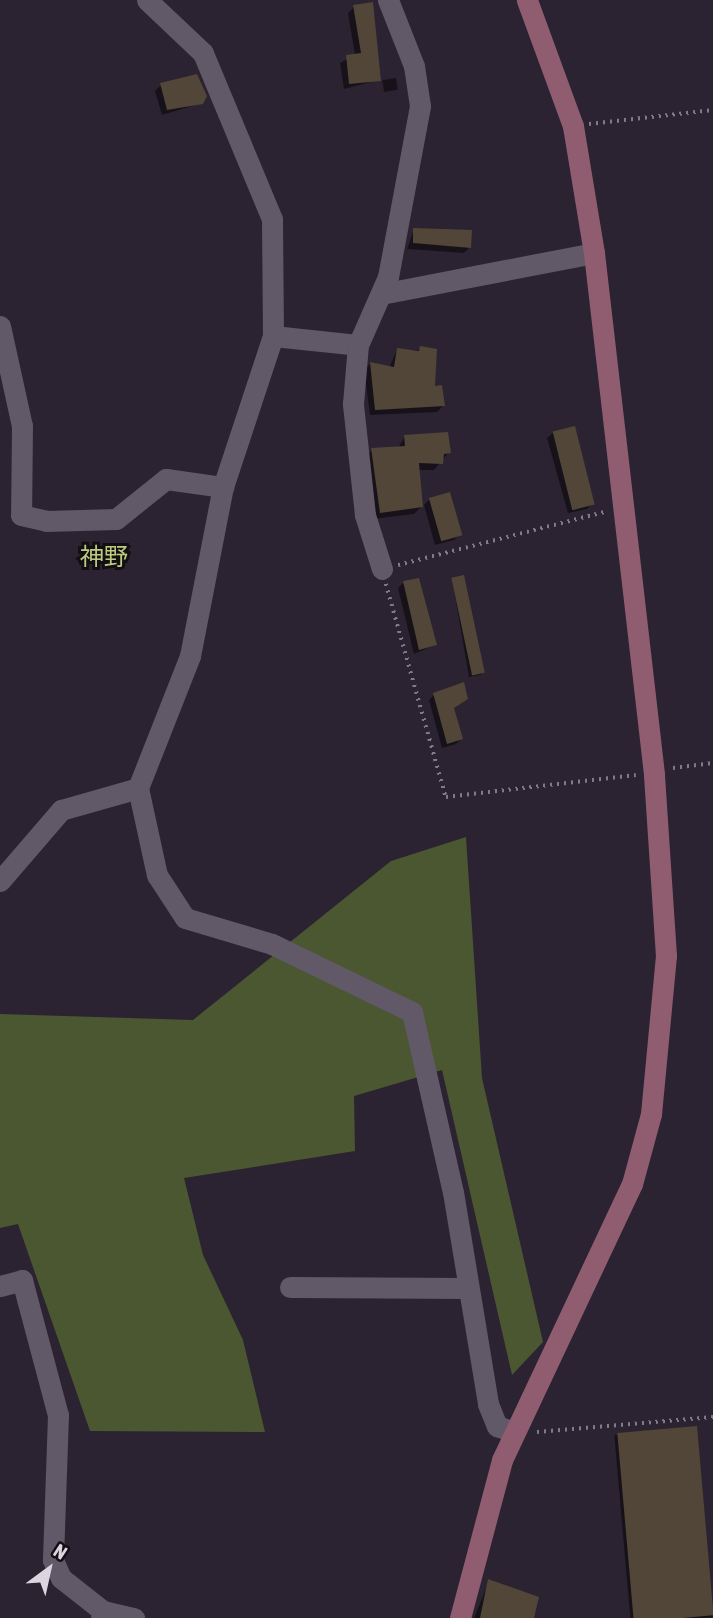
<!DOCTYPE html>
<html>
<head>
<meta charset="utf-8">
<style>
  body { margin:0 }
  #map { position:relative; width:713px; height:1618px; overflow:hidden; background:#2b2331; font-family:"Asap Condensed","Noto Sans JP",sans-serif }
  div>[style] { position:absolute }
  .forest>* { inset:0; background:#4a5731 }
  .shadow>* { inset:0; background:#0007; transform-origin:0 0 }
  .building>* { inset:0; background:#514637; transform-origin:0 0 }
  .path>* { height:3.5px; margin-top:-1.75px; transform-origin:0; background:repeating-linear-gradient(90deg,#817b87 0 2px,transparent 0 7px) }
  .street>* { height:21px; margin:-10.5px; padding:0 10.5px; transform-origin:10.5px; border-radius:10.5px; background:#615868 }
  .secondary>* { height:21px; margin:-10.5px; padding:0 10.5px; transform-origin:10.5px; border-radius:10.5px; background:#905d70 }
  span { translate:-50% -50%; white-space:nowrap; text-align:center; line-height:1.15; -webkit-text-stroke:6px #120e14; paint-order:stroke }
  .quarter-label { font-size:24px; color:#becb7e }
  .north { position:absolute; left:14px; top:1534px; width:70px; height:70px; -webkit-text-stroke:5px #120e14; paint-order:stroke; rotate:33deg; font-size:19px; font-weight:700; line-height:28px; text-align:center; color:#dad5df }
  .north::after { content:''; display:block; margin:auto; width:24px; height:32px; background:#dad5df; clip-path:polygon(50% 0,100% 100%,50% 72%,0 100%) }
</style>
</head>
<body>
<div id="map">
  <div class="forest">
    <div style="clip-path:polygon(466px 837px,482px 1078px,543px 1342px,512px 1375px,442px 1070px,354px 1096px,355px 1151px,184px 1178px,203px 1255px,243px 1340px,265px 1432px,90px 1431px,18px 1224px,0 1228px,0 1014px,193px 1020px,391px 861px)"></div>
  </div>
  <div class="shadow">
    <div style="clip-path:polygon(354px 7px,379px 80px,344px 89px,340px 63px,355px 55px,348px 13px)"></div>
    <div style="left:396px;top:78px;width:12px;height:14px;rotate:81deg"></div>
    <div style="clip-path:polygon(161px 85px,202px 103px,162px 115px,155px 91px)"></div>
    <div style="clip-path:polygon(414px 229px,470px 247px,464px 253px,407px 249px)"></div>
    <div style="clip-path:polygon(397px 350px,435px 350px,433px 388px,443px 406px,437px 412px,370px 415px,364px 370px,370px 364px,389px 368px)"></div>
    <div style="clip-path:polygon(554px 432px,593px 503px,587px 509px,568px 513px,547px 438px)"></div>
    <div style="clip-path:polygon(405px 436px,449px 452px,434px 470px,418px 470px,422px 506px,414px 514px,373px 519px,364px 458px,372px 450px,398px 448px)"></div>
    <div style="clip-path:polygon(430px 499px,460px 534px,454px 540px,435px 545px,424px 505px)"></div>
    <div style="clip-path:polygon(452px 579px,483px 673px,480px 675px,469px 677px)"></div>
    <div style="clip-path:polygon(403px 583px,435px 645px,414px 654px,398px 588px)"></div>
    <div style="clip-path:polygon(434px 695px,466px 699px,453px 706px,461px 739px,456px 744px,442px 748px,429px 700px)"></div>
    <div style="left:696px;top:1428px;width:190px;height:82px;rotate:85deg"></div>
    <div style="clip-path:polygon(489px 1581px,532px 1618px,474px 1618px)"></div>
  </div>
  <div class="building">
    <div style="clip-path:polygon(373px 2px,381px 81px,349px 84px,346px 55px,361px 53px,353px 5px)"></div>
    <div style="clip-path:polygon(197px 74px,207px 96px,203px 104px,167px 110px,160px 83px)"></div>
    <div style="clip-path:polygon(413px 228px,472px 230px,471px 248px,413px 243px)"></div>
    <div style="clip-path:polygon(420px 346px,437px 349px,435px 386px,442px 385px,445px 406px,375px 410px,370px 362px,394px 367px,397px 348px,419px 351px)"></div>
    <div style="left:575px;top:426px;width:81px;height:23px;rotate:76deg"></div>
    <div style="clip-path:polygon(448px 432px,451px 453px,444px 454px,443px 464px,419px 463px,423px 507px,380px 513px,371px 448px,405px 446px,404px 435px)"></div>
    <div style="left:450px;top:492px;width:45px;height:22px;rotate:74deg"></div>
    <div style="left:464px;top:575px;width:100px;height:13px;rotate:78deg"></div>
    <div style="clip-path:polygon(419px 578px,437px 645px,419px 650px,403px 581px)"></div>
    <div style="clip-path:polygon(464px 682px,468px 699px,454px 708px,463px 739px,447px 744px,433px 693px)"></div>
    <div style="left:697px;top:1426px;width:190px;height:80px;rotate:85deg"></div>
    <div style="clip-path:polygon(488px 1579px,539px 1597px,534px 1618px,480px 1618px)"></div>
  </div>
  <div class="path">
    <div style="left:589px;top:124px;width:125px;rotate:-6.4deg"></div>
    <div style="left:398px;top:565px;width:213px;rotate:-14.4deg"></div>
    <div style="left:386px;top:584px;width:221px;rotate:74.3deg"></div>
    <div style="left:446px;top:797px;width:191px;rotate:-6.6deg"></div>
    <div style="left:673px;top:768px;width:40px;rotate:-7.1deg"></div>
    <div style="left:537px;top:1432px;width:177px;rotate:-4.9deg"></div>
  </div>
  <div class="street">
    <div style="left:381px;top:294px;width:217px;rotate:-10.9deg"></div>
    <div style="left:0;top:326px;width:102px;rotate:77.6deg"></div>
    <div style="left:22px;top:426px;width:89px;rotate:90.6deg"></div>
    <div style="left:21px;top:515px;width:26px;rotate:13deg"></div>
    <div style="left:46px;top:521px;width:70px;rotate:-1.6deg"></div>
    <div style="left:116px;top:519px;width:64px;rotate:-38.7deg"></div>
    <div style="left:166px;top:479px;width:58px;rotate:8deg"></div>
    <div style="left:273px;top:336px;width:85px;rotate:6deg"></div>
    <div style="left:382px;top:569px;width:57px;rotate:-107.5deg"></div>
    <div style="left:365px;top:515px;width:112px;rotate:-96.2deg"></div>
    <div style="left:353px;top:404px;width:59px;rotate:-85.2deg"></div>
    <div style="left:358px;top:345px;width:74px;rotate:-66.2deg"></div>
    <div style="left:388px;top:277px;width:174px;rotate:-79.4deg"></div>
    <div style="left:420px;top:106px;width:40px;rotate:-98.5deg"></div>
    <div style="left:414px;top:66px;width:71px;rotate:-111.5deg"></div>
    <div style="left:138px;top:788px;width:89px;rotate:77.7deg"></div>
    <div style="left:157px;top:875px;width:51px;rotate:56.9deg"></div>
    <div style="left:185px;top:918px;width:91px;rotate:16.6deg"></div>
    <div style="left:272px;top:944px;width:156px;rotate:25.9deg"></div>
    <div style="left:412px;top:1012px;width:185px;rotate:77.2deg"></div>
    <div style="left:453px;top:1192px;width:215px;rotate:80.6deg"></div>
    <div style="left:488px;top:1404px;width:24px;rotate:68deg"></div>
    <div style="left:497px;top:1426px;width:18px;rotate:19deg"></div>
    <div style="left:0;top:881px;width:94px;rotate:-49.3deg"></div>
    <div style="left:61px;top:810px;width:80px;rotate:-15.9deg"></div>
    <div style="left:138px;top:788px;width:142px;rotate:-68.5deg"></div>
    <div style="left:190px;top:656px;width:172px;rotate:-79deg"></div>
    <div style="left:223px;top:487px;width:159px;rotate:-71.7deg"></div>
    <div style="left:273px;top:336px;width:117px;rotate:-90.5deg"></div>
    <div style="left:272px;top:219px;width:180px;rotate:-112.6deg"></div>
    <div style="left:203px;top:53px;width:77px;rotate:-136.6deg"></div>
    <div style="left:0;top:1286px;width:23px;rotate:-15deg"></div>
    <div style="left:22px;top:1280px;width:140px;rotate:75.1deg"></div>
    <div style="left:58px;top:1415px;width:145px;rotate:92deg"></div>
    <div style="left:53px;top:1560px;width:20px;rotate:66deg"></div>
    <div style="left:61px;top:1578px;width:53px;rotate:38.2deg"></div>
    <div style="left:290px;top:1287px;width:177px;rotate:0.3deg"></div>
    <div style="left:101px;top:1618px;width:7px;rotate:-74deg"></div>
    <div style="left:103px;top:1611px;width:32px;rotate:13deg"></div>
  </div>
  <div class="secondary">
    <div style="left:460px;top:1618px;width:163px;rotate:-75.1deg"></div>
    <div style="left:502px;top:1460px;width:305px;rotate:-64.8deg"></div>
    <div style="left:632px;top:1184px;width:73px;rotate:-74.8deg"></div>
    <div style="left:651px;top:1114px;width:159px;rotate:-84.6deg"></div>
    <div style="left:666px;top:956px;width:182px;rotate:-93.8deg"></div>
    <div style="left:654px;top:774px;width:524px;rotate:-96.57deg"></div>
    <div style="left:594px;top:253px;width:129px;rotate:-99.4deg"></div>
    <div style="left:573px;top:126px;width:134px;rotate:-110.1deg"></div>
  </div>
  <div class="quarter-label">
    <span style="left:104px;top:557px">神野</span>
  </div>
  <div class="north">N</div>
</div>
</body>
</html>
